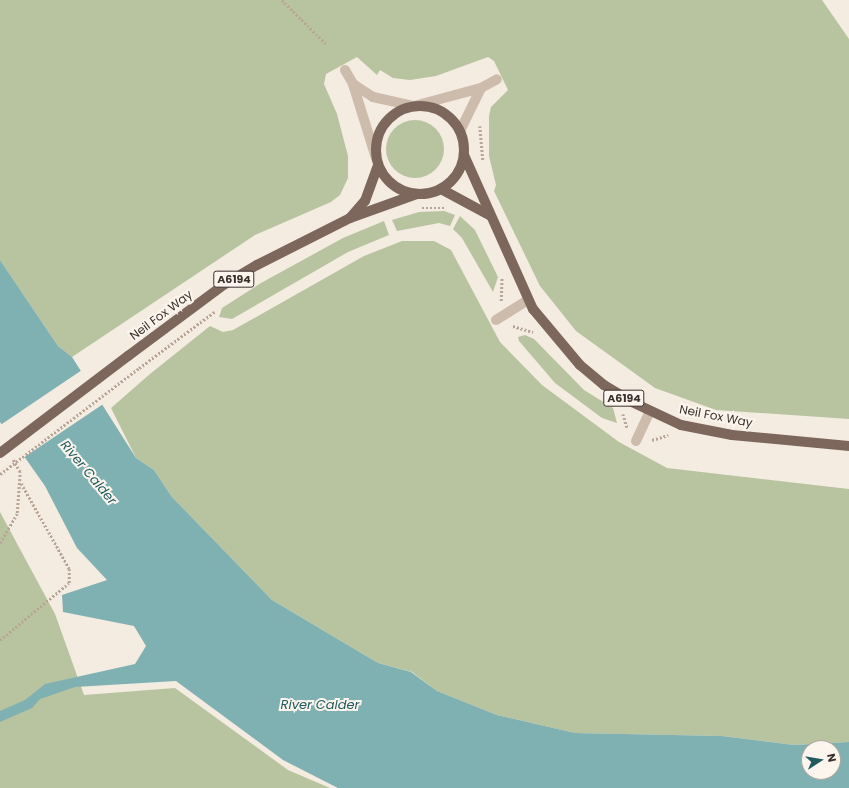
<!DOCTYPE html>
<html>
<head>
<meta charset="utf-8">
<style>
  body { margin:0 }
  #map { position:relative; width:849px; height:788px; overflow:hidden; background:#f4ebe1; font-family:Poppins,sans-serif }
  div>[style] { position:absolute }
  .green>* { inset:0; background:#b8c4a0 }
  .round { border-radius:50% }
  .water>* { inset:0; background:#7fb0b2 }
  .pier>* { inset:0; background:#f4ebe1; transform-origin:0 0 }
  .path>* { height:2.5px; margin-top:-1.25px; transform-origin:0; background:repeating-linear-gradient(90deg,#b9a596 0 2px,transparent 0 4px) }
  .street>* { height:10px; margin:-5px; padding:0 5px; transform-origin:5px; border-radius:5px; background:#cdbbac }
  .primary>* { height:10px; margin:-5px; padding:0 5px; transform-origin:5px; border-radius:5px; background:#7d675c }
  .primary>.ring { margin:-5px; padding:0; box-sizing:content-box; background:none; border:10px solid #7d675c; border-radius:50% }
  .path-bridge>* { height:2.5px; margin-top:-1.25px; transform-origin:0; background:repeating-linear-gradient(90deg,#b9a596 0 2px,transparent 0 4px) }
  .primary-bridge>* { height:10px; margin:-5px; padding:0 5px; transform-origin:5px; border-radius:5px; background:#7d675c }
  span { translate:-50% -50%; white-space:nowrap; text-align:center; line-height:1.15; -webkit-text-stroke:4px #fbf5ee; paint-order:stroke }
  .shield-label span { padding:1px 3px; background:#fbf5ee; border:1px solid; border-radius:3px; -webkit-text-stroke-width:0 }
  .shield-label { font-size:11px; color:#3b302b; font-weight:700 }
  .street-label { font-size:12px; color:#3b302b }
  .water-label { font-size:13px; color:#1f5a5e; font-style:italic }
  .north { position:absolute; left:801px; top:740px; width:40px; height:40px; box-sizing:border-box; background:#fbf5ee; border:1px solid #aea6a0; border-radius:50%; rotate:78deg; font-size:11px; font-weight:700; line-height:16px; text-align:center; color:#3b302b }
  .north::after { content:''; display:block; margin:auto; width:14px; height:18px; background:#1f5a5e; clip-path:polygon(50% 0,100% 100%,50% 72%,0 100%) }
</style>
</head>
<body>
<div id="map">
  <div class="green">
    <div style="clip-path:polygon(0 0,822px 0,849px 39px,849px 419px,716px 410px,655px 388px,576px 331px,540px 286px,494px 191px,496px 185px,489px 156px,489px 116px,491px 107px,508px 90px,494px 61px,488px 57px,436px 76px,410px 80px,393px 78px,380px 70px,377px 75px,357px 57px,326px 74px,324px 84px,337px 114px,348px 156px,348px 178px,340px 195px,331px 202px,255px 235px,72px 357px,58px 346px,0 260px)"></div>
    <div class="round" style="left:386px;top:120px;width:58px;height:58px"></div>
    <div style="clip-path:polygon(444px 211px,455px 215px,450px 226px,439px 223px,397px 231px,392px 220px,419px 212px)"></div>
    <div style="clip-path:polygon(460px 216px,475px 230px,498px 277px,493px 292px,462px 238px,453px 229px)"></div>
    <div style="clip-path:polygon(384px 221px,389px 235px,348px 252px,232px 319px,219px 317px,222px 308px,261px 283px,343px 238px)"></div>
    <div style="clip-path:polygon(402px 241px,434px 241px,451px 250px,500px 342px,542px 385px,619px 442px,667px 468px,849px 489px,849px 742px,794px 745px,722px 736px,575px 733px,497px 715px,437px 691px,412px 672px,378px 663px,272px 600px,172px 497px,154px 470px,136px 458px,111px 408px,150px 374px,210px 326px,223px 332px,233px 330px,364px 256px)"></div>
    <div style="clip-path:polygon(525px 335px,534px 339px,584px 390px,613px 408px,617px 423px,602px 418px,555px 383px,519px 341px,518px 337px)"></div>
    <div style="clip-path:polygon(0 512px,55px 614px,84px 695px,175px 688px,288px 770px,330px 788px,0 788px)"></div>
  </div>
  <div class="water">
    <div style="clip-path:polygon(evenodd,0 260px,58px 346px,72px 357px,136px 458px,154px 470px,172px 497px,272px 600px,378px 663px,411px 672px,437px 691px,497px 715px,575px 733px,722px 736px,794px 745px,849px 742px,849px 788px,338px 788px,283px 760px,176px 681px,75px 687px,40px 699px,32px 708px,0 722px,0 711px,25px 700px,45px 684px,135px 664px,146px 646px,134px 626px,63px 612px,62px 595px,107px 580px,77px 548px,45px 486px,0 422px,0 260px,809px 748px,833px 748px,833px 772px,809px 772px,809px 748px)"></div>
  </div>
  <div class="pier">
    <div style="left:82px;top:370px;width:40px;height:98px;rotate:56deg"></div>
  </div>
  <div class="path">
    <div style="left:282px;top:0;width:62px;rotate:45deg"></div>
    <div style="left:480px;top:126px;width:34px;rotate:85deg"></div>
    <div style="left:422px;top:208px;width:23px"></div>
    <div style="left:501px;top:301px;width:23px;rotate:-88deg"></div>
    <div style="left:513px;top:326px;width:21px;rotate:17deg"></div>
    <div style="left:139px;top:368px;width:94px;rotate:-36.7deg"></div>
    <div style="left:623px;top:414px;width:14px;rotate:73deg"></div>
    <div style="left:652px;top:440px;width:17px;rotate:-17deg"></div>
    <div style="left:0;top:543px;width:34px;rotate:-60deg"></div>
    <div style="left:17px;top:513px;width:41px;rotate:-85.8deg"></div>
    <div style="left:20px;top:472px;width:14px;rotate:-120deg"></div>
    <div style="left:0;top:640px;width:89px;rotate:-39.6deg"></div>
    <div style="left:69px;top:583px;width:14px;rotate:-90deg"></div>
    <div style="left:69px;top:569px;width:100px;rotate:-119.4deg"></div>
  </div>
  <div class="street">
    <div style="left:345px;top:70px;width:16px;rotate:60deg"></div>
    <div style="left:481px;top:88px;width:18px;rotate:-29deg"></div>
    <div style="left:376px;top:158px;width:77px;rotate:-107.3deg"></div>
    <div style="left:353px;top:84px;width:24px;rotate:33deg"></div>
    <div style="left:373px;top:97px;width:42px;rotate:12.4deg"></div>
    <div style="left:414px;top:106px;width:69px;rotate:-15deg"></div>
    <div style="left:481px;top:88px;width:48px;rotate:116deg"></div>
    <div style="left:496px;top:320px;width:38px;rotate:-32deg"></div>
    <div style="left:636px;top:441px;width:33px;rotate:-65deg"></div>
  </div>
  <div class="primary">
    <div class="ring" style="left:376px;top:106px;width:78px;height:78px"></div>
    <div style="left:464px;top:155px;width:169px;rotate:65.9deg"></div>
    <div style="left:533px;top:309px;width:73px;rotate:50deg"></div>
    <div style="left:580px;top:365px;width:31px;rotate:40deg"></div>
    <div style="left:604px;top:385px;width:33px;rotate:31deg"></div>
    <div style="left:632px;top:402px;width:54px;rotate:25.1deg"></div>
    <div style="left:681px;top:425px;width:52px;rotate:11.1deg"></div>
    <div style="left:732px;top:435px;width:118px;rotate:5.4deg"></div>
    <div style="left:441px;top:189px;width:55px;rotate:28.4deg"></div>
    <div style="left:350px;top:218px;width:23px;rotate:-49deg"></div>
    <div style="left:365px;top:201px;width:38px;rotate:-70deg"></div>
    <div style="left:128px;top:356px;width:121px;rotate:-36.6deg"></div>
    <div style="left:225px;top:284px;width:37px;rotate:-31deg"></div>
    <div style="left:257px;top:265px;width:104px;rotate:-26.8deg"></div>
    <div style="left:350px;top:218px;width:71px;rotate:-19.7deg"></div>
  </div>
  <div class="path-bridge">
    <div style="left:0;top:474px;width:175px;rotate:-37.3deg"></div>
  </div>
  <div class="primary-bridge">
    <div style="left:0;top:453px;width:161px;rotate:-37.2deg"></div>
  </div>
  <div class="shield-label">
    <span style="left:234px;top:279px">A6194</span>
    <span style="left:624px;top:398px">A6194</span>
  </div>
  <div class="street-label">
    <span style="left:161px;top:315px;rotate:-37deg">Neil Fox Way</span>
    <span style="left:716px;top:416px;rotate:11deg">Neil Fox Way</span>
  </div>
  <div class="water-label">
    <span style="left:88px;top:473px;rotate:50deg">River Calder</span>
    <span style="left:320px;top:705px">River Calder</span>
  </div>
  <div class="north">N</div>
</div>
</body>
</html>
